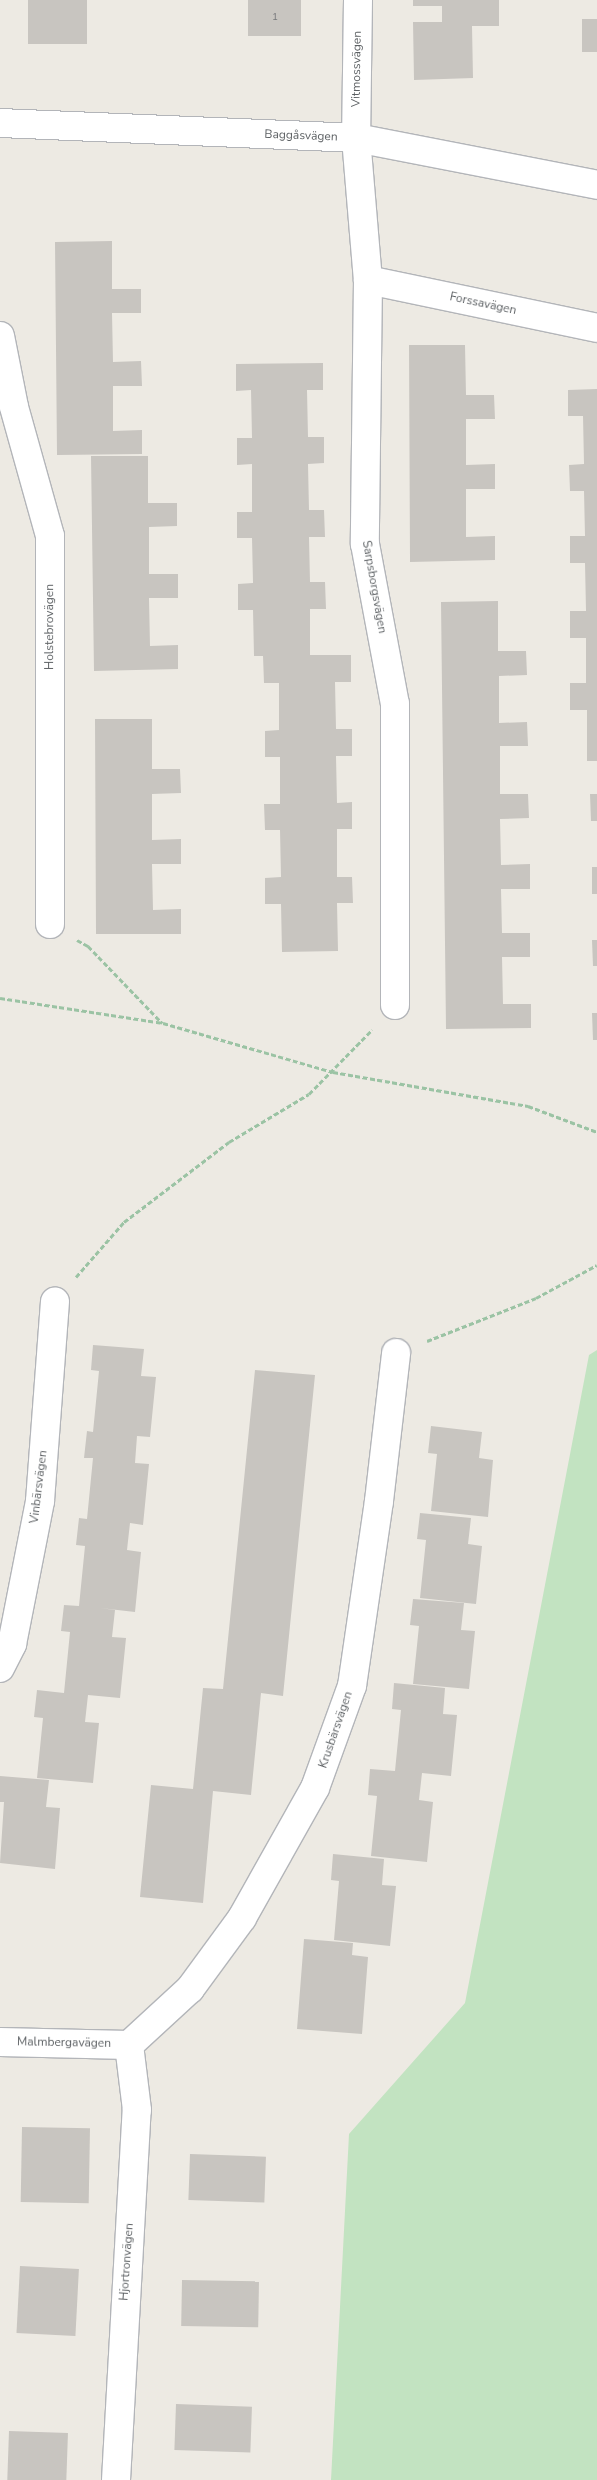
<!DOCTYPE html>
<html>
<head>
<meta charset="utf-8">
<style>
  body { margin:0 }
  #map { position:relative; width:597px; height:2480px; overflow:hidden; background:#edeae3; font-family:"Nunito Sans",sans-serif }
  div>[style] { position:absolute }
  .green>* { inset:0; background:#c2e3c1 }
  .building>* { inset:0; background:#c8c5c0; transform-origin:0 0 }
  .path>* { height:3px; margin-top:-1.5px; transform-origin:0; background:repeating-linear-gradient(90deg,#9bc3a4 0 5px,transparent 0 7.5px) }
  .roads { filter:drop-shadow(1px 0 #b3b5b9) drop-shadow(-1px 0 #b3b5b9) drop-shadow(0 1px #b3b5b9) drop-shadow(0 -1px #b3b5b9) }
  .minor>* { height:28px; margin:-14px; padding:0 14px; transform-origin:14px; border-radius:14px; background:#fff }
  span { translate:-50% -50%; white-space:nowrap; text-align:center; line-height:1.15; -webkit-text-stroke:4.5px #fff; paint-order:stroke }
  .number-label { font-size:10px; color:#76787a }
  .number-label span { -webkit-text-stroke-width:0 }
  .street-label { font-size:12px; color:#5b5f62 }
</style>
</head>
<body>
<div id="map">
  <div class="green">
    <div style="clip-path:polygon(597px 1350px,597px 2480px,331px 2480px,349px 2134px,465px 2003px,589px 1355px)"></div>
  </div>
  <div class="building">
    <div style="left:28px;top:0;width:59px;height:44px"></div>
    <div style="left:248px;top:0;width:53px;height:36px"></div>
    <div style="clip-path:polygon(413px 0,499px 0,499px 26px,472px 26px,473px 78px,414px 80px,413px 22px,442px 22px,442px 6px,413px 6px)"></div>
    <div style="left:597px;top:19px;width:33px;height:15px;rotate:90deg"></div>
    <div style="clip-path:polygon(112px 241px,112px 289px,141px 289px,141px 313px,112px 313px,113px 362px,141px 361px,142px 386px,113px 386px,113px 431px,142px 430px,142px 454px,57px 455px,55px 242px)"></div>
    <div style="clip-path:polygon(409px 345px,465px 345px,466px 395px,494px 395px,495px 419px,466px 419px,466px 465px,495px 464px,495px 489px,466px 489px,466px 537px,495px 536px,495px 560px,410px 562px)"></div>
    <div style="clip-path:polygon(323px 363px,323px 390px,307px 390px,308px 437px,324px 437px,324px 463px,308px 464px,309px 510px,324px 510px,325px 537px,309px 537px,310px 582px,325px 582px,326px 609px,310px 609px,310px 655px,351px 655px,351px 682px,335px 682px,336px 729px,352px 729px,352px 756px,336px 756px,337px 803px,352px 802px,352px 829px,337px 829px,337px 877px,352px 877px,353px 903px,337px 903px,338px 951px,282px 952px,281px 904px,265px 904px,265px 878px,281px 877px,280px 830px,265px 830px,264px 804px,280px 804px,280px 757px,265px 757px,265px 731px,279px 730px,279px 683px,264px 683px,263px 656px,254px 656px,253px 610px,238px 610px,238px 584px,253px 583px,252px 538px,237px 538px,237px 512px,252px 512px,252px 464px,237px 465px,237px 438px,252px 438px,251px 390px,236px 391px,236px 364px)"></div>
    <div style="clip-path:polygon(597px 389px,597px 761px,587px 761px,587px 710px,570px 710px,570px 683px,586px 683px,586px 638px,570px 638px,570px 611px,586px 611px,585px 563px,570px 563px,570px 536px,585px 536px,584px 491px,570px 491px,569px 465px,584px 464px,583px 416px,568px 416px,568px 390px)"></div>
    <div style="clip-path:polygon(91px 456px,148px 456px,148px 503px,177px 503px,177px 526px,149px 527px,149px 574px,178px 574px,178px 598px,149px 598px,150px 646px,178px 645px,178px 669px,94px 671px)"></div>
    <div style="clip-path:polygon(498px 601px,498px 651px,526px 651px,527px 675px,499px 676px,499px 723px,527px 722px,528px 746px,500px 746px,500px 794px,528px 794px,529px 818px,500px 819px,501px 865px,530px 864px,530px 889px,501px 889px,502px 933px,530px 933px,530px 957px,502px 957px,503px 1004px,531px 1004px,531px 1028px,446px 1029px,441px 602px)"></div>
    <div style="clip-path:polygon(95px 719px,152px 719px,152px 769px,180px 769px,181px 793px,152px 794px,152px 840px,181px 839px,181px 864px,152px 864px,153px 910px,181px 909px,181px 934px,96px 934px)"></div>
    <div style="clip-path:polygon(590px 794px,597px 794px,597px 821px,591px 821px)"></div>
    <div style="left:592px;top:867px;width:5px;height:27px"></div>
    <div style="clip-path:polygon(592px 940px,597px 940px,597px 966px,593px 966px)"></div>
    <div style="clip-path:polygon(592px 1013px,597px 1013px,597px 1040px,593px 1040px)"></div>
    <div style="clip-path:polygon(93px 1345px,144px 1349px,141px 1376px,156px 1377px,150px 1437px,137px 1436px,135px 1463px,149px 1464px,143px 1525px,130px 1523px,127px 1550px,141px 1552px,135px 1612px,100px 1608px,115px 1610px,112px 1637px,126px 1638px,120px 1698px,88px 1695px,85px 1722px,99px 1723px,93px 1783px,37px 1778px,43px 1718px,34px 1717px,37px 1690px,64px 1693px,70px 1632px,61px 1631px,64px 1605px,79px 1606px,85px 1546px,76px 1545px,79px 1518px,87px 1519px,93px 1458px,84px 1458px,87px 1431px,93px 1432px,99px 1371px,91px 1370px)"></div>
    <div style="clip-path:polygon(255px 1370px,315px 1375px,283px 1696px,261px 1693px,251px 1795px,213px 1791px,203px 1903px,140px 1897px,151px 1785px,193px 1789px,203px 1688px,223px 1689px)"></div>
    <div style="clip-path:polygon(431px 1426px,482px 1432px,479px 1458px,493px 1460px,488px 1517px,431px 1511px,437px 1454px,428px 1453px)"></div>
    <div style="clip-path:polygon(420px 1513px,471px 1518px,468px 1544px,482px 1546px,476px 1604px,420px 1598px,426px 1540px,417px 1539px)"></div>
    <div style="clip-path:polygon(413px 1599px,464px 1603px,461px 1630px,475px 1631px,469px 1689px,413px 1684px,419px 1626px,410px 1625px)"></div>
    <div style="clip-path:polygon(394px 1683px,445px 1688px,443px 1714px,457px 1715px,451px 1776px,422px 1773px,419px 1800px,433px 1802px,427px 1862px,371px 1856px,377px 1796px,368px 1795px,370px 1769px,395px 1771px,401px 1710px,392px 1709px)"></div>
    <div style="clip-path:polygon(0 1776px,49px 1780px,46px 1807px,60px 1808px,55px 1869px,0 1863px,4px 1802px,0 1802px)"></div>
    <div style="clip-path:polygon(333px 1854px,384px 1859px,382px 1885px,396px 1886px,390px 1946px,334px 1940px,339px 1881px,331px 1880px)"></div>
    <div style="clip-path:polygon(304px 1939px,353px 1943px,352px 1955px,368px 1957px,362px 2034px,297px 2029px)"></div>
    <div style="left:22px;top:2127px;width:68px;height:75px;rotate:1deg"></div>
    <div style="left:190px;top:2154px;width:76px;height:46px;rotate:2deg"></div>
    <div style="left:20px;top:2266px;width:59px;height:67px;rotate:3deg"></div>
    <div style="left:182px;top:2280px;width:77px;height:46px;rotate:1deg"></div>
    <div style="left:176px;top:2404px;width:76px;height:46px;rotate:2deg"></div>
    <div style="left:9px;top:2431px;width:59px;height:49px;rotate:2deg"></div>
  </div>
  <div class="path">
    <div style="left:77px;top:940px;width:13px;rotate:29deg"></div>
    <div style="left:88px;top:946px;width:107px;rotate:46.1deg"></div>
    <div style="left:0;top:998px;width:165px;rotate:8.7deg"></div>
    <div style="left:163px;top:1023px;width:177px;rotate:16.1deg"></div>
    <div style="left:333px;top:1072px;width:198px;rotate:9.9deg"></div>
    <div style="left:528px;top:1106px;width:74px;rotate:20.6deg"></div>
    <div style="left:76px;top:1277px;width:73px;rotate:-48.9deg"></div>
    <div style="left:124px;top:1222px;width:132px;rotate:-37.3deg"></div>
    <div style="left:229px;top:1142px;width:93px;rotate:-31deg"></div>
    <div style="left:309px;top:1094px;width:90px;rotate:-45.5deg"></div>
    <div style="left:427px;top:1341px;width:117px;rotate:-21.5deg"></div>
    <div style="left:536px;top:1298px;width:69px;rotate:-28.4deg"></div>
  </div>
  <div class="roads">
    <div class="minor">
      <div style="left:358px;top:0;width:138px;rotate:90.8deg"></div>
      <div style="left:356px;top:138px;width:143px;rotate:85.2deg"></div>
      <div style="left:368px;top:280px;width:264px;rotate:90.7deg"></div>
      <div style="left:365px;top:544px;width:163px;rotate:79.4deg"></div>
      <div style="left:395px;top:704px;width:301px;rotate:90deg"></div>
      <div style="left:0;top:123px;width:356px;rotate:2.4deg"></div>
      <div style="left:356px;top:138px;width:246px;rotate:11deg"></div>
      <div style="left:368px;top:280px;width:234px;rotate:11.8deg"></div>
      <div style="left:0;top:336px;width:72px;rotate:78.8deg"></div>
      <div style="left:14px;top:407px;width:134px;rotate:74.4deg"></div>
      <div style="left:50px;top:536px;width:388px;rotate:90deg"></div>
      <div style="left:0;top:1668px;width:27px;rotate:-63deg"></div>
      <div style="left:12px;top:1644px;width:146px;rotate:-78.9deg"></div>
      <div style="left:40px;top:1501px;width:200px;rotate:-85.7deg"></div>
      <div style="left:0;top:2042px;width:129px;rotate:1.3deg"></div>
      <div style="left:129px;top:2045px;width:83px;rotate:-42.6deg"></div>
      <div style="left:190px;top:1989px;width:88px;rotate:-53.8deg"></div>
      <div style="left:242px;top:1918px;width:149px;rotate:-60.7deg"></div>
      <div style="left:315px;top:1788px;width:109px;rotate:-70.1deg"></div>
      <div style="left:352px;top:1686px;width:187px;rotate:-81.7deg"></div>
      <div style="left:379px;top:1501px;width:149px;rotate:-83.4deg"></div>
      <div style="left:116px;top:2480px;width:371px;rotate:-86.8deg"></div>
      <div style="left:137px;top:2110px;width:65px;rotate:-97deg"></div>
    </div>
  </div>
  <div class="number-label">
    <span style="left:275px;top:18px">1</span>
  </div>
  <div class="street-label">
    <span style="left:357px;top:69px;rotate:-89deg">Vitmossvägen</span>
    <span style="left:301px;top:136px;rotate:2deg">Baggåsvägen</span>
    <span style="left:483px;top:304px;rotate:12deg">Forssavägen</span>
    <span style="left:374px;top:587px;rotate:80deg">Sarpsborgsvägen</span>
    <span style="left:50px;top:627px;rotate:-90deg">Holstebrovägen</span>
    <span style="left:39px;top:1487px;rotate:-83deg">Vinbärsvägen</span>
    <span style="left:336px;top:1730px;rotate:-71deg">Krusbärsvägen</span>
    <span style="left:64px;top:2043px;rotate:1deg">Malmbergavägen</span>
    <span style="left:127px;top:2262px;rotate:-86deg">Hjortronvägen</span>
  </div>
</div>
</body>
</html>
